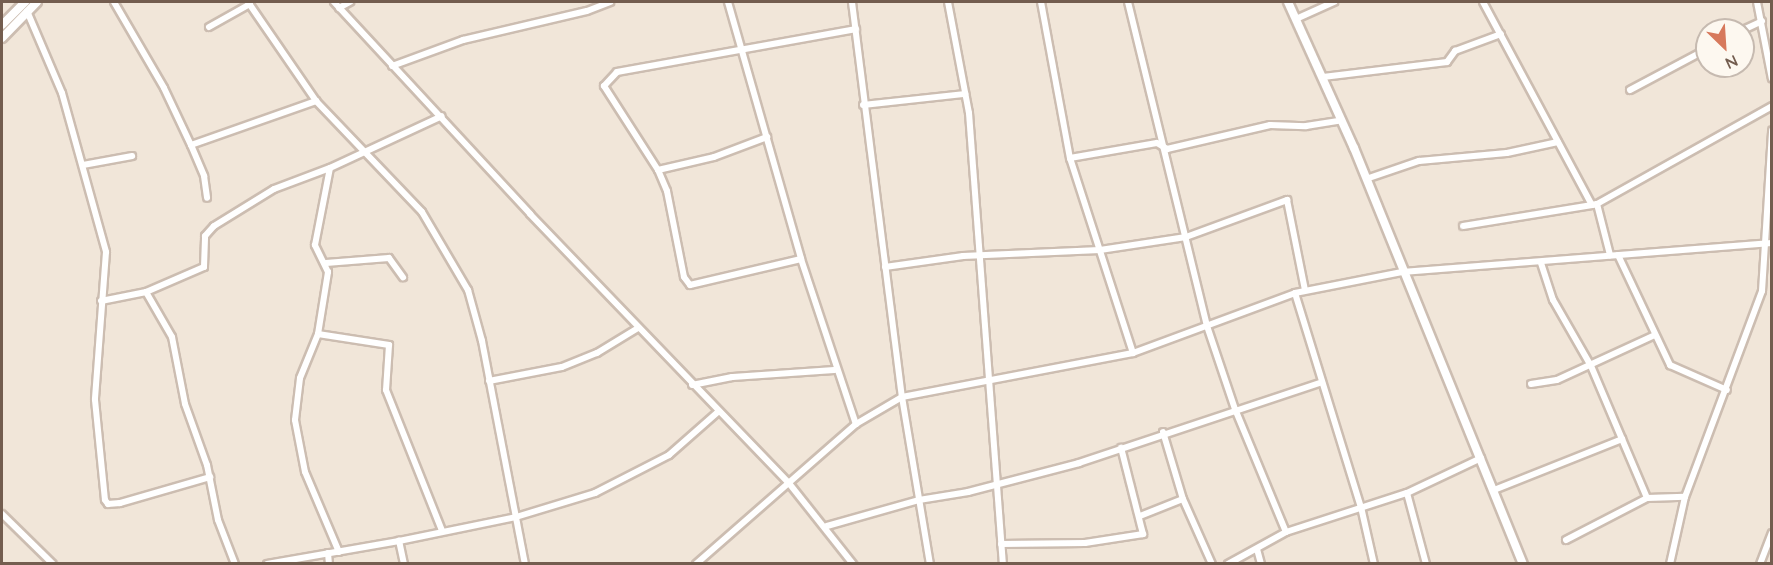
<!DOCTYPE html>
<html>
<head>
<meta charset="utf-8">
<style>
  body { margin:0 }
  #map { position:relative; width:1773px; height:565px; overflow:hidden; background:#fbf4ea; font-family:Quicksand,sans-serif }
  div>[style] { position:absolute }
  .residential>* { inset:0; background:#f1e6d9 }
  .roads { filter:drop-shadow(2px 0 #ccbdb1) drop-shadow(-2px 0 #ccbdb1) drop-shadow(0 2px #ccbdb1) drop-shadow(0 -2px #ccbdb1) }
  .street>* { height:6px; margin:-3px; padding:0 3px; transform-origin:3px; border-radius:3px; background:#fff }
  .secondary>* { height:8px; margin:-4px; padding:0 4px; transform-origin:4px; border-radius:4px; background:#fff }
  span { translate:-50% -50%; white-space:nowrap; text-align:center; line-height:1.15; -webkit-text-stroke:4.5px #fdf8f0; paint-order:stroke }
  .frame { position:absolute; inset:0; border:3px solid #735d4f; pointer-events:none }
  .north { position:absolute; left:1695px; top:18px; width:60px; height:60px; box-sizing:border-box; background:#fdf8f0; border:2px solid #c6bab0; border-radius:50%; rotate:155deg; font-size:16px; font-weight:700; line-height:24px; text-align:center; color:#735d4f }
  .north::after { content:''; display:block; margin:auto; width:21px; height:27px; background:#d7795c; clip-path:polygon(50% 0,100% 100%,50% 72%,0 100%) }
</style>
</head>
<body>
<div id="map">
  <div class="residential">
    <div style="clip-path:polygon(evenodd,2px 2px,1771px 2px,1771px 563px,2px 563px,2px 2px,1707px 30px,1743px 30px,1743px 66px,1707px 66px,1707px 30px)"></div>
  </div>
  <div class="roads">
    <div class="street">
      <div style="left:114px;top:2px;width:99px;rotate:59.8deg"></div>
      <div style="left:164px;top:88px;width:63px;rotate:64.7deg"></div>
      <div style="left:191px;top:145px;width:34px;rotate:67deg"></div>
      <div style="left:204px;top:176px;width:22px;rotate:82deg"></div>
      <div style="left:248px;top:2px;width:120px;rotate:55.5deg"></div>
      <div style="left:316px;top:101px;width:153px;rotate:46.3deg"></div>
      <div style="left:422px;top:212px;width:91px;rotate:59.5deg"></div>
      <div style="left:468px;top:290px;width:53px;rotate:74.6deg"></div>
      <div style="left:482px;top:341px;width:227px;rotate:79.1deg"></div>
      <div style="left:334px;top:2px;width:289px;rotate:47.2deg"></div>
      <div style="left:530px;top:214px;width:372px;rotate:46.1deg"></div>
      <div style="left:788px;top:482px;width:105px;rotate:51.6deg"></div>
      <div style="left:728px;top:2px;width:267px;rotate:74.1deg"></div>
      <div style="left:801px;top:259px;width:174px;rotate:71.6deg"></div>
      <div style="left:852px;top:2px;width:398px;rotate:82.8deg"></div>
      <div style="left:902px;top:397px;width:169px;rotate:80.5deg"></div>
      <div style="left:948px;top:2px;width:113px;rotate:79.3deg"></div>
      <div style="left:969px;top:113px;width:452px;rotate:85.7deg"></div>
      <div style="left:1041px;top:2px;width:159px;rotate:79.5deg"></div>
      <div style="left:1070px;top:158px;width:205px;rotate:72.1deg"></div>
      <div style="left:1128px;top:2px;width:333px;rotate:76.3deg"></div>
      <div style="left:1207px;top:326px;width:88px;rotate:71.4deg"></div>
      <div style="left:1235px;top:409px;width:133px;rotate:67.5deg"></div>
      <div style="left:1483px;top:2px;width:230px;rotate:61.8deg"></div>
      <div style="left:1592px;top:205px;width:5px;rotate:-11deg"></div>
      <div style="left:1597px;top:204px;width:53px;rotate:75.7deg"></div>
      <div style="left:1757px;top:2px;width:78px;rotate:79deg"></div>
      <div style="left:339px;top:8px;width:13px;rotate:-29deg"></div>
      <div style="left:27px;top:11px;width:89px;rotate:66.9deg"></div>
      <div style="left:62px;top:93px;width:165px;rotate:74.5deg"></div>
      <div style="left:106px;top:252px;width:148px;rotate:94.3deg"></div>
      <div style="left:95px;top:400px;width:100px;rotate:84.3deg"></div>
      <div style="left:105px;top:500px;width:5px;rotate:53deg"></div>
      <div style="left:108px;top:504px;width:12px;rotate:-5deg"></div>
      <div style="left:120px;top:503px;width:94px;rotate:-16.1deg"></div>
      <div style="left:1296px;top:19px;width:42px;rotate:-24.1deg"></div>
      <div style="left:209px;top:27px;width:47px;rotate:-29.3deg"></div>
      <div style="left:1743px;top:30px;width:21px;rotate:-25deg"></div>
      <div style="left:392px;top:66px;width:76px;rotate:-20.1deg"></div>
      <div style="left:463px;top:40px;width:127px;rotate:-13.2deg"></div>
      <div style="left:587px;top:11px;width:25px;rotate:-21deg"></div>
      <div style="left:1323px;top:77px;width:125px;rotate:-6.9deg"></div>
      <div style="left:1447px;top:62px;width:14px;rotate:-54deg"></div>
      <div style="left:1455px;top:51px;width:49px;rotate:-20.3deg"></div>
      <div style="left:1630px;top:90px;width:87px;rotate:-28deg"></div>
      <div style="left:863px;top:105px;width:103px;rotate:-6.2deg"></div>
      <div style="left:191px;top:145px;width:133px;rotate:-19.4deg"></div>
      <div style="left:1070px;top:158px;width:88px;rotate:-9.8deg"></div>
      <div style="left:1157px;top:143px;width:12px;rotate:31deg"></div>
      <div style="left:1167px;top:149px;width:106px;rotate:-13.1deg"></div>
      <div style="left:1270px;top:125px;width:36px;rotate:2deg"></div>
      <div style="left:1306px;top:126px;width:36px;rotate:-9deg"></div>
      <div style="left:83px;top:165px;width:50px;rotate:-10.4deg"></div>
      <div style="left:658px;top:170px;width:57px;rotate:-13.1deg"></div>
      <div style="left:714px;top:157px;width:57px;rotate:-20.7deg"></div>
      <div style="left:1366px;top:179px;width:56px;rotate:-18.8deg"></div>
      <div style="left:1419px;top:161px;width:88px;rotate:-5.2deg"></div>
      <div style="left:1507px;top:153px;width:52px;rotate:-12.2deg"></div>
      <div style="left:1597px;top:204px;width:201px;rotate:-29.2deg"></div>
      <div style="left:1463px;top:226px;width:131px;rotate:-9.2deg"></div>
      <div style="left:1618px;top:255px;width:122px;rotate:64.7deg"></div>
      <div style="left:1670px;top:365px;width:62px;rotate:23.7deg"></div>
      <div style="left:801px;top:259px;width:114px;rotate:166.8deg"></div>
      <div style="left:690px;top:285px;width:10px;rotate:-127deg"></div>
      <div style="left:684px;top:277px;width:88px;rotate:-101.2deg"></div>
      <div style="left:667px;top:191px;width:23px;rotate:-113deg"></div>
      <div style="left:658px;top:170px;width:100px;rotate:-122.7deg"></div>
      <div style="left:604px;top:86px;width:19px;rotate:-47deg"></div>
      <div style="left:617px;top:72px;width:243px;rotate:-10.2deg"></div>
      <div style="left:326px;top:263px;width:63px;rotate:-4.5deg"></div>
      <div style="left:389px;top:258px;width:24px;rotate:54deg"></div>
      <div style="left:885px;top:267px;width:79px;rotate:-8deg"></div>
      <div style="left:963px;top:256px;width:137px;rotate:-2.5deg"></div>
      <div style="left:1100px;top:250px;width:87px;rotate:-8.6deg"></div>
      <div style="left:1186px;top:237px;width:108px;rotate:-20.1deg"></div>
      <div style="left:1287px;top:200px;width:92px;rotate:78.7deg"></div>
      <div style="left:146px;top:292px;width:52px;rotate:60deg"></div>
      <div style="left:172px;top:337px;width:68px;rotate:79deg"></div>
      <div style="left:185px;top:404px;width:65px;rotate:70.2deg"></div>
      <div style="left:207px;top:465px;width:56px;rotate:78.7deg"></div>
      <div style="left:218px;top:520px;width:47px;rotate:68.9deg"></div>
      <div style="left:1295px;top:293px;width:224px;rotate:72.9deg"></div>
      <div style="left:1361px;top:507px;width:58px;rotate:77.2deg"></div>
      <div style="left:101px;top:301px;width:46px;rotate:-11.3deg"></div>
      <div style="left:146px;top:292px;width:63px;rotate:-23.3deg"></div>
      <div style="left:204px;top:267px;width:31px;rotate:-88deg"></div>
      <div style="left:205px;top:236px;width:13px;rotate:-48deg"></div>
      <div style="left:214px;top:226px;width:70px;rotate:-31.7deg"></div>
      <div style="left:274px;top:189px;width:60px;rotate:-20.6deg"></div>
      <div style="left:330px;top:168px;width:123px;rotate:-24.9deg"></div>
      <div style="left:318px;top:334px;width:63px;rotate:-80.8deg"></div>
      <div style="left:328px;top:272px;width:30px;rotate:-116deg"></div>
      <div style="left:315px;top:245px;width:78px;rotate:-79deg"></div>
      <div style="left:489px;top:381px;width:74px;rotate:-10.9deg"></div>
      <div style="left:562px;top:367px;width:38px;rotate:-22deg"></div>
      <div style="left:597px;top:353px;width:48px;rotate:-31.4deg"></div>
      <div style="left:1531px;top:384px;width:26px;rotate:-9deg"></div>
      <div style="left:1557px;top:380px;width:108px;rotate:-24.7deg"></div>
      <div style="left:692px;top:385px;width:41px;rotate:-11.3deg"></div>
      <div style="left:732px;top:377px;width:103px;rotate:-3.9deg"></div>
      <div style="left:1163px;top:432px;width:70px;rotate:73.4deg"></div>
      <div style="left:1183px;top:499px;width:71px;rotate:66deg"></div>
      <div style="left:1622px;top:439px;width:64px;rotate:67deg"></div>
      <div style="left:1494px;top:490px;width:138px;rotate:-21.7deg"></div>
      <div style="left:1622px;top:439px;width:79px;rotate:-113deg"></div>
      <div style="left:1591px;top:366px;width:76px;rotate:-119.9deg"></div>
      <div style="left:1553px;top:300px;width:40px;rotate:-108deg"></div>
      <div style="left:1407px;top:493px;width:73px;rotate:75deg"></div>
      <div style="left:2px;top:514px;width:71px;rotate:44.4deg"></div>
      <div style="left:1140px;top:516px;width:46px;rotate:-21.6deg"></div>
      <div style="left:827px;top:526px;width:96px;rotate:-15.8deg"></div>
      <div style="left:919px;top:500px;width:50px;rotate:-9.3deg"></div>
      <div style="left:968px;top:492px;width:115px;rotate:-14.6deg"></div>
      <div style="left:1079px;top:463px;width:256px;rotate:-18.4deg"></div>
      <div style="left:1566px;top:540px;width:91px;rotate:-27.4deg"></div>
      <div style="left:1647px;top:498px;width:38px;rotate:-2deg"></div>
      <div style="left:1001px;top:544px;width:84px;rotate:-0.7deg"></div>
      <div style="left:1085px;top:543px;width:59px;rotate:-8.8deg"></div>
      <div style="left:1143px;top:534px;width:89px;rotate:-104.3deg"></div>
      <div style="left:1257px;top:549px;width:16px;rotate:75deg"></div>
      <div style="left:339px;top:552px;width:87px;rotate:-113deg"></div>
      <div style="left:305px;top:472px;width:53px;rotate:-100.9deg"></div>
      <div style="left:295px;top:420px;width:42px;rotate:-83.2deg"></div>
      <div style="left:300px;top:378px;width:48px;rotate:-67.8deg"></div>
      <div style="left:318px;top:334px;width:72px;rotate:8.8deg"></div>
      <div style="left:389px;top:345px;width:45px;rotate:93.8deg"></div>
      <div style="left:386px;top:390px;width:152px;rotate:68.3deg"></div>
      <div style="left:328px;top:553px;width:11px;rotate:85deg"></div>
      <div style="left:267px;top:564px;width:134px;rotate:-9.9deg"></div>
      <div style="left:404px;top:564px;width:24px;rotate:-102deg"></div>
      <div style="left:399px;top:541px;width:119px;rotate:-11.6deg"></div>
      <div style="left:516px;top:517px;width:83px;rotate:-16.9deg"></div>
      <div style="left:595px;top:493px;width:83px;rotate:-27.2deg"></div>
      <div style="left:669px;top:455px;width:65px;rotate:-41.3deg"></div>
      <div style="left:696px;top:564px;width:213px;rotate:-41.2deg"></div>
      <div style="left:856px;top:424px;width:53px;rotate:-30.4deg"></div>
      <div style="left:902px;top:397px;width:235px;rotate:-10.8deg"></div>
      <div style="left:1133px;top:353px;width:173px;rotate:-20.3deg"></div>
      <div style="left:1295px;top:293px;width:109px;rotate:-11.1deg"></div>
      <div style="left:1402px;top:272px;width:371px;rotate:-4.5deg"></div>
      <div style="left:1228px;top:564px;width:66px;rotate:-28.9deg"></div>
      <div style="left:1286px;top:532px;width:127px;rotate:-17.9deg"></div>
      <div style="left:1407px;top:493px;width:82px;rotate:-25.3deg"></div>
      <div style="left:1670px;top:564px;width:69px;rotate:-77.4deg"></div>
      <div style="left:1685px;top:497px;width:220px;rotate:-69.5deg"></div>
      <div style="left:1762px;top:291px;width:161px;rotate:-86.4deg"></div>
      <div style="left:1760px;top:564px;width:33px;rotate:-69deg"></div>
    </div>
    <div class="secondary">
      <div style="left:1288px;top:2px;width:160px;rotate:65.7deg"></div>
      <div style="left:1354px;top:148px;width:449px;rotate:67.9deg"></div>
      <div style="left:2px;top:25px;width:33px;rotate:-45deg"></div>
      <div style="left:2px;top:38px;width:50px;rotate:-45.8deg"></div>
    </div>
  </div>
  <div class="frame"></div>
  <div class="north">N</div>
</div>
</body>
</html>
